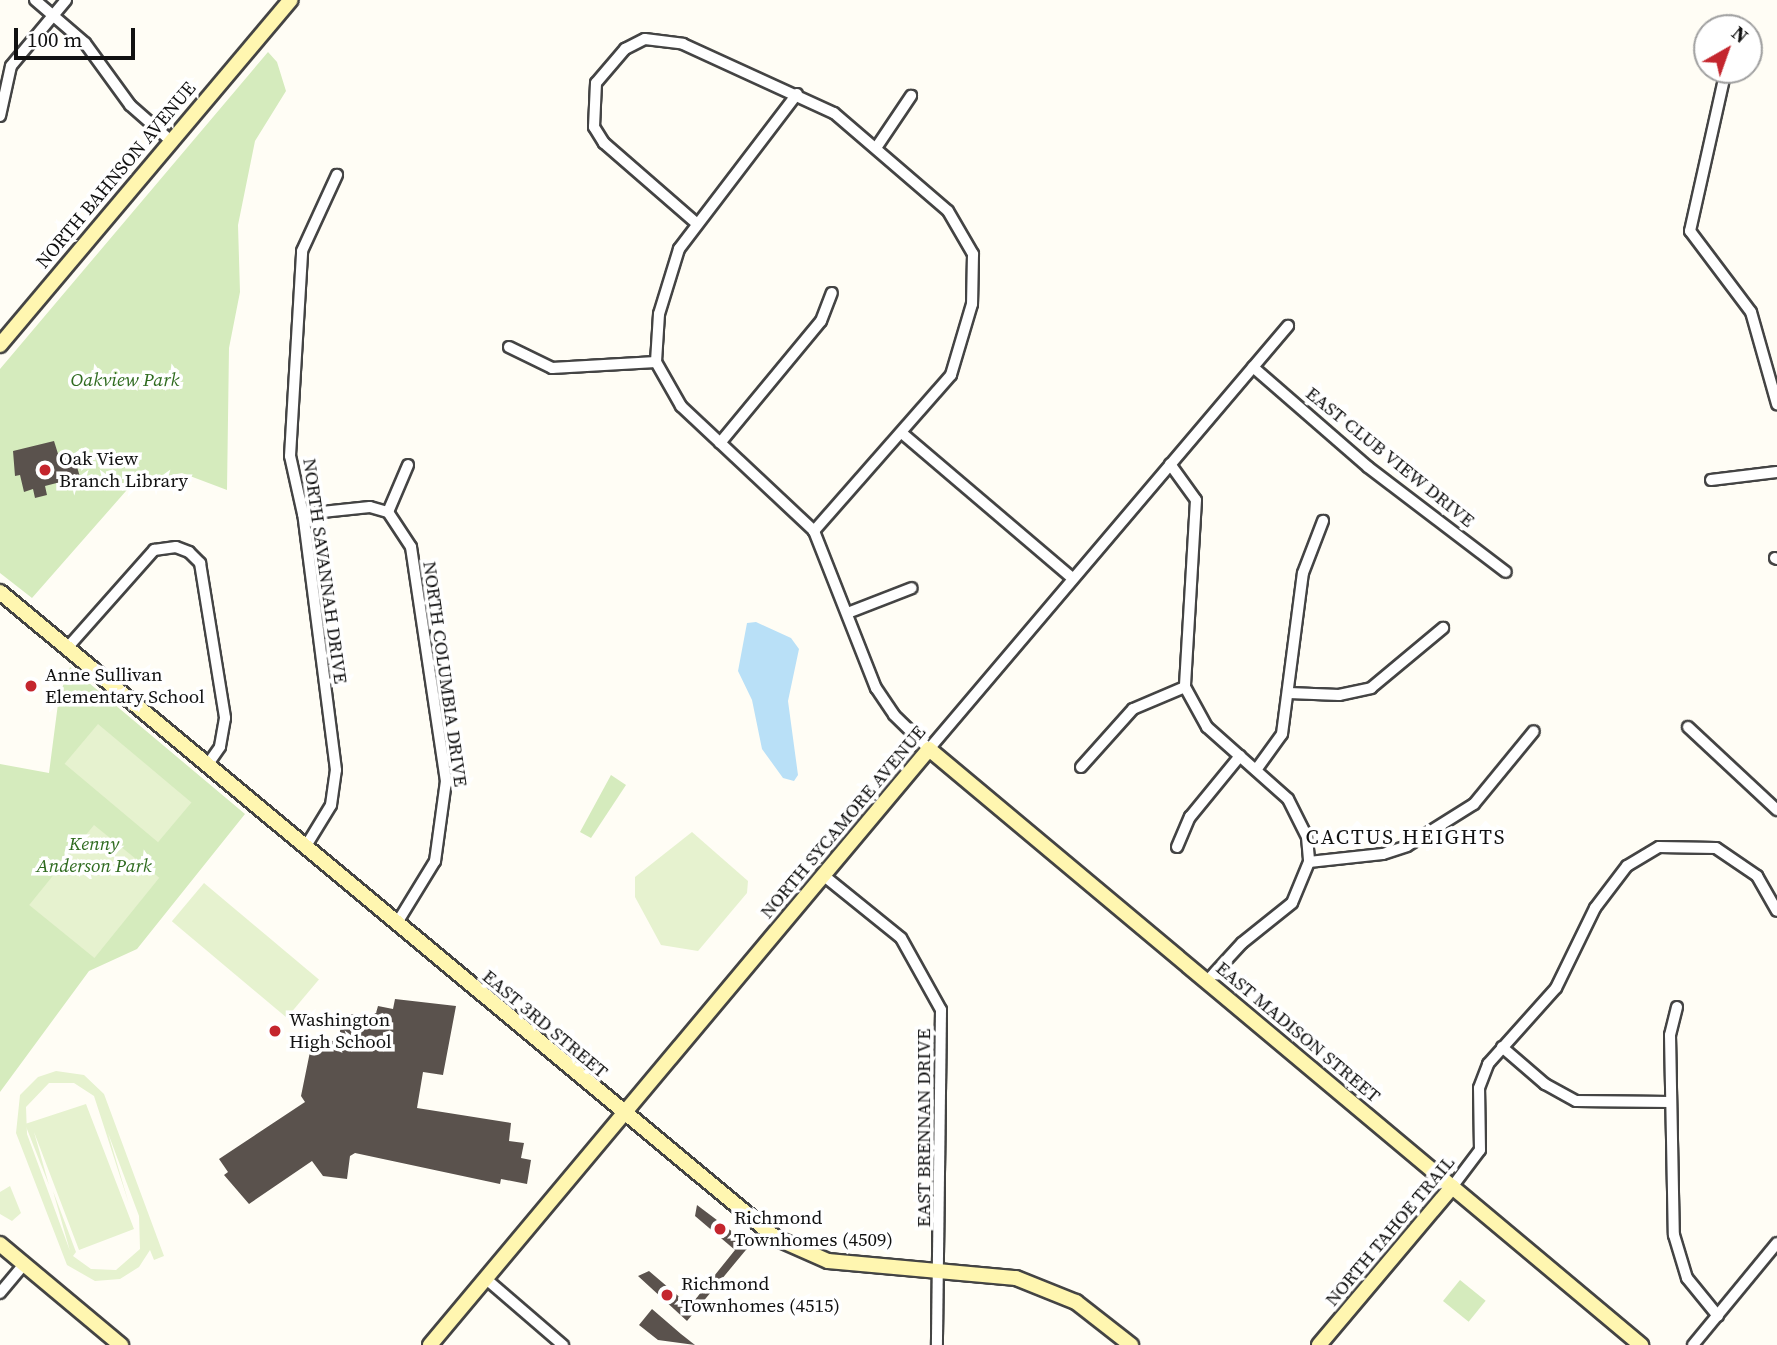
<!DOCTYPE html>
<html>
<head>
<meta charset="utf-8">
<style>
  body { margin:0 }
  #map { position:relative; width:1777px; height:1345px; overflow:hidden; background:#fffdf5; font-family:"Source Serif 4",serif }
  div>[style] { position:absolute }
  .green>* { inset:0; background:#d5ebbd; transform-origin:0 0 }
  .pitch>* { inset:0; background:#e6f2cf; transform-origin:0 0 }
  .water>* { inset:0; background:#b9e0f7 }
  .building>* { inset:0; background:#5a524d }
  .roads { filter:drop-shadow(2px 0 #444) drop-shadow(-2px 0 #444) drop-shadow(0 2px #444) drop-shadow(0 -2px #444) }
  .street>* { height:10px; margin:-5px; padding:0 5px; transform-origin:5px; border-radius:5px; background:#fff }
  .secondary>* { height:14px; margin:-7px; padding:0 7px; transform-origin:7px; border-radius:7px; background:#fff6b0 }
  .dots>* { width:19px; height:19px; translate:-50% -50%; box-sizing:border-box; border:4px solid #fff; border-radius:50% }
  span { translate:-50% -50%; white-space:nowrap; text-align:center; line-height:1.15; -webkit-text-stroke:7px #fff; paint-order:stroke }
  .street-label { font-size:19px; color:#111 }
  .park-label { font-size:19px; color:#2f6b1f; font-style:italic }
  .poi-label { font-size:19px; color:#111 }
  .left { translate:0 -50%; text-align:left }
  .neighbourhood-label { font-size:21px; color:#111; letter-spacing:2px }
  .north { position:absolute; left:1693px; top:14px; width:70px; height:70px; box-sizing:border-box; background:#fff; border:2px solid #a0a0a0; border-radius:50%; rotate:40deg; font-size:19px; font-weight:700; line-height:28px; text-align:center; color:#111 }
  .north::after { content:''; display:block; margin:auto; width:24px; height:32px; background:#c4262e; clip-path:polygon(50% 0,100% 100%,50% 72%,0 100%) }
  .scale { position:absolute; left:14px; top:28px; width:121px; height:32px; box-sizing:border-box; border:4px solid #111; border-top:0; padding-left:9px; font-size:21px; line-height:24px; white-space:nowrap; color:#111; -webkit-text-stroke:5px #fff; paint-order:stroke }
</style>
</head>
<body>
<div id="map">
  <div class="green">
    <div style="clip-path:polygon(268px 52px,277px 62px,286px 91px,255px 141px,238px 225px,240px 292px,229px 348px,227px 490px,182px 473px,133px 483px,32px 598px,0 573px,0 369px)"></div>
    <div style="clip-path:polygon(70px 667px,245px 814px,137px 949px,89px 971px,0 1092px,0 764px,49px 773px,59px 696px)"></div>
    <div style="clip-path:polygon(611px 775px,626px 785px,591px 838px,580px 832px)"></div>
    <div style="left:1460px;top:1280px;width:33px;height:27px;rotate:39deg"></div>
  </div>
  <div class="pitch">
    <div style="left:98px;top:724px;width:122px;height:52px;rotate:40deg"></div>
    <div style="left:94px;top:825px;width:84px;height:103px;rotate:39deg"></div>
    <div style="clip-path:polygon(692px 832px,748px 881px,747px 893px,698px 951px,661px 945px,635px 897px,635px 877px)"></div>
    <div style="left:204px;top:883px;width:150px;height:50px;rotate:40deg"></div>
    <div style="clip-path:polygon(evenodd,56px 1071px,84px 1075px,104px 1094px,164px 1256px,154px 1260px,150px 1250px,139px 1267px,120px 1279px,95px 1281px,67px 1265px,16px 1133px,20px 1095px,38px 1077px,56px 1071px,49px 1083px,74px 1083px,94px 1096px,129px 1204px,108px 1133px,139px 1216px,140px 1249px,116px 1270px,91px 1269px,73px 1256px,76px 1252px,53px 1191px,70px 1251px,27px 1134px,26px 1107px,49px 1083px)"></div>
    <div style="clip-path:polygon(86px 1104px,134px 1229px,79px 1250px,34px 1132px,49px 1185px,25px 1124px)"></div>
    <div style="clip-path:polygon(10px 1186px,21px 1213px,12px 1221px,0 1214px,0 1192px)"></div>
  </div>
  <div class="water">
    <div style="clip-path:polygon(756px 622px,791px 638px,799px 649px,788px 701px,798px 775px,794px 781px,783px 778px,762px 749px,752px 700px,738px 671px,747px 623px)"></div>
  </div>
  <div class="building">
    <div style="clip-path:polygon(54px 441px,59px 457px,73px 453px,80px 477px,45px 486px,47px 495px,35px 498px,33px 489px,24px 492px,20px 475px,15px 476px,13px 451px)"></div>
    <div style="clip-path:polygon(395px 999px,456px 1006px,443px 1075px,423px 1072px,417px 1108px,511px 1123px,509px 1141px,524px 1143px,521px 1158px,531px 1160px,527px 1184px,501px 1179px,500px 1184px,355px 1153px,350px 1156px,347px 1179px,323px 1176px,312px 1161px,249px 1204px,224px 1175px,228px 1172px,219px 1159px,305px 1102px,301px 1096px,313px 1037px,338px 1042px,343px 1015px,376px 1013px,378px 1006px,393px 1009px)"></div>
    <div style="clip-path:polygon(697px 1205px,750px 1245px,687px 1321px,638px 1276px,649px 1271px,690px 1306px,735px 1250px,695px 1216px)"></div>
    <div style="clip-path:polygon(652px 1309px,681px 1334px,695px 1345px,658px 1340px,639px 1325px)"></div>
  </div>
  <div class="roads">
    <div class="street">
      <div style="left:35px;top:0;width:66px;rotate:40.7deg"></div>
      <div style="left:85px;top:43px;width:77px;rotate:54deg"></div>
      <div style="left:130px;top:105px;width:53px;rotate:41.2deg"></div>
      <div style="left:1726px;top:70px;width:165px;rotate:102.6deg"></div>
      <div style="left:1690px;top:231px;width:101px;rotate:53deg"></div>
      <div style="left:1751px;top:312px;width:96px;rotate:74.2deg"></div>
      <div style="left:797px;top:94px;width:195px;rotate:127.3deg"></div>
      <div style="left:679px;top:249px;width:68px;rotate:107.1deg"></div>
      <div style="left:659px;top:314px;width:48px;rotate:93.6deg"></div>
      <div style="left:656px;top:362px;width:51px;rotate:60.4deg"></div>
      <div style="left:681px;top:406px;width:183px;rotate:43.2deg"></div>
      <div style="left:814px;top:531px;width:169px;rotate:68.5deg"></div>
      <div style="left:876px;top:688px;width:32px;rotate:56deg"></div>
      <div style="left:894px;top:715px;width:49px;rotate:44.2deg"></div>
      <div style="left:929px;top:749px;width:555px;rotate:-49.68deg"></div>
      <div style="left:0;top:116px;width:51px;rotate:-77.6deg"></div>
      <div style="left:11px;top:66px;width:86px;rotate:-50.2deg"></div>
      <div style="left:876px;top:148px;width:63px;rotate:-56.1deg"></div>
      <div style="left:695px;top:222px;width:121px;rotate:-139deg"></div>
      <div style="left:604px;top:143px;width:19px;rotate:-122deg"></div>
      <div style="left:594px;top:127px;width:44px;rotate:-87.4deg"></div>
      <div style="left:596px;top:83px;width:45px;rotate:-49.5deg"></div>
      <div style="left:625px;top:49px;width:22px;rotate:-27deg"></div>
      <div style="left:645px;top:39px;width:38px;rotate:7deg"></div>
      <div style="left:683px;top:44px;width:166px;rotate:24.6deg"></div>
      <div style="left:834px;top:113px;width:150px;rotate:40.7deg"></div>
      <div style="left:948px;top:211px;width:50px;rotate:59.8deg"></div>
      <div style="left:973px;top:254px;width:50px;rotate:91.1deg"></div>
      <div style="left:972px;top:304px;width:74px;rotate:106.5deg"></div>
      <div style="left:951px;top:375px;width:208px;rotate:131.3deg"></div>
      <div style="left:509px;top:347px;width:48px;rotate:26deg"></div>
      <div style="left:552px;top:368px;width:104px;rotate:-3.3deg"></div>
      <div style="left:1253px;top:367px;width:152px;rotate:41deg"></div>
      <div style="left:1368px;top:467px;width:173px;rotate:37.3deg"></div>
      <div style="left:903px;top:434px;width:222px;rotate:40.4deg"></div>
      <div style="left:720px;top:443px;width:158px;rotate:-50.4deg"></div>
      <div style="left:821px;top:321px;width:30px;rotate:-69deg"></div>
      <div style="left:1170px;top:464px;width:44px;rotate:54.2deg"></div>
      <div style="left:1196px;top:500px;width:187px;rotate:93.4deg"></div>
      <div style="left:1185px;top:687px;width:46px;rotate:61.2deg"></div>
      <div style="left:1207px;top:727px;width:108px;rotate:41.6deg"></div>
      <div style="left:1288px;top:799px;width:42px;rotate:63.4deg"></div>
      <div style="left:1307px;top:837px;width:25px;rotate:85deg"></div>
      <div style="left:1309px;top:862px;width:44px;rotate:112.5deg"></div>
      <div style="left:1292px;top:903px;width:64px;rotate:141.3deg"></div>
      <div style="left:1242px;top:943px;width:50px;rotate:132.6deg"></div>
      <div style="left:1711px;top:480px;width:66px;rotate:-6.9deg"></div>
      <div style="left:388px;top:512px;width:51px;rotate:-66.9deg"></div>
      <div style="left:303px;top:514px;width:67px;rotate:-6deg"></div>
      <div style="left:370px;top:507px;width:19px;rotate:16deg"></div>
      <div style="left:388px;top:512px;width:42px;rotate:56.7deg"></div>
      <div style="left:411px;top:547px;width:237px;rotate:81.5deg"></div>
      <div style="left:446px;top:781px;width:81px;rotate:97.8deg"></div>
      <div style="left:435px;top:861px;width:73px;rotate:121.5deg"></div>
      <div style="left:1775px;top:558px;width:2px;rotate:27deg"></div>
      <div style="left:850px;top:612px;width:66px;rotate:-21.2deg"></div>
      <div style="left:68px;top:647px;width:130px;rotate:-48.4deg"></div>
      <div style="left:154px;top:550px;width:22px;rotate:-8deg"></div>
      <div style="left:176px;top:547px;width:14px;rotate:21deg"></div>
      <div style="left:189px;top:552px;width:16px;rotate:45deg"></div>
      <div style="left:200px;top:563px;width:157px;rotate:80.8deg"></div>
      <div style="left:225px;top:718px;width:29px;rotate:100deg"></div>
      <div style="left:220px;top:747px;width:21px;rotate:125deg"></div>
      <div style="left:1289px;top:693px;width:50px;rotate:2.3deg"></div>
      <div style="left:1339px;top:695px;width:33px;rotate:-12deg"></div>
      <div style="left:1371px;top:688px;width:94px;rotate:-39.8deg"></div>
      <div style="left:1688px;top:727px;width:122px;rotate:43deg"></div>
      <div style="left:1081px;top:767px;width:78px;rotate:-48.1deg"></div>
      <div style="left:1133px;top:709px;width:56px;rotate:-22.9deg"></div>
      <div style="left:1256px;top:770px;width:44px;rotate:-54.2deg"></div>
      <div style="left:1282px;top:734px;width:162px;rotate:-82.6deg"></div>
      <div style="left:1303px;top:573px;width:56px;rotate:-69deg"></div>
      <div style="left:306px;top:846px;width:48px;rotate:-58.6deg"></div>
      <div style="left:331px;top:805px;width:35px;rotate:-82deg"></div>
      <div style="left:336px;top:770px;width:258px;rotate:-97.3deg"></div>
      <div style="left:303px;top:514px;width:59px;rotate:-102.6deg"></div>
      <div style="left:290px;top:456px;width:205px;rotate:-86.6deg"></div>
      <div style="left:302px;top:251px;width:84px;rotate:-65.3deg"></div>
      <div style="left:1177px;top:847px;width:33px;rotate:-67deg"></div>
      <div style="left:1190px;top:817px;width:79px;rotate:-50.7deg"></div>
      <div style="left:1309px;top:862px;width:74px;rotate:-6.2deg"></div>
      <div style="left:1383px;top:854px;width:25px;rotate:-18deg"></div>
      <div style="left:1407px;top:846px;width:79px;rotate:-32.1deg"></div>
      <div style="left:1474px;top:804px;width:94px;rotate:-50.6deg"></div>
      <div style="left:823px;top:875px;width:100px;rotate:38.9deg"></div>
      <div style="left:901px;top:938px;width:82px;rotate:60.9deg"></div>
      <div style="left:941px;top:1010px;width:335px;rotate:90.7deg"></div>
      <div style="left:1677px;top:1007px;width:29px;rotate:104deg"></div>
      <div style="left:1670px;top:1035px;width:200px;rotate:88.9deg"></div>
      <div style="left:1674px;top:1235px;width:45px;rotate:73.2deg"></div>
      <div style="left:1687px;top:1278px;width:49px;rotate:50.8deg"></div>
      <div style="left:1502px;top:1047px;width:57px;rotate:40.7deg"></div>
      <div style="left:1545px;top:1084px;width:35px;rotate:29deg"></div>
      <div style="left:1576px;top:1101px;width:94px;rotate:0.6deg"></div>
      <div style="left:1452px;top:1187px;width:46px;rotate:-52.9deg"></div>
      <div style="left:1480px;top:1150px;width:62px;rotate:-90.9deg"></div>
      <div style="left:1479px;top:1088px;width:26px;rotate:-69deg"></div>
      <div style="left:1488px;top:1064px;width:102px;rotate:-48.2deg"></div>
      <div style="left:1556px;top:988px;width:89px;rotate:-64deg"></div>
      <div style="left:1595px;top:908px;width:53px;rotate:-52.7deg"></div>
      <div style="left:1627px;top:866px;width:37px;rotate:-31deg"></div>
      <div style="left:1659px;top:847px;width:57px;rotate:1deg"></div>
      <div style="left:1716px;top:848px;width:50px;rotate:34.3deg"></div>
      <div style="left:1757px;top:876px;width:40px;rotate:60.3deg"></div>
      <div style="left:485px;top:1278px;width:103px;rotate:40.7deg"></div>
      <div style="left:0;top:1293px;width:38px;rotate:-50deg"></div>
      <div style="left:1693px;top:1345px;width:132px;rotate:-50.5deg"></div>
    </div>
    <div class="secondary">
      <div style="left:0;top:345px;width:451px;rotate:-49.9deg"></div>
      <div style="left:0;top:592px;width:1010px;rotate:39.78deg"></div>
      <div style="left:776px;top:1238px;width:57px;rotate:23.9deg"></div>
      <div style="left:828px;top:1261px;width:189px;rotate:5.2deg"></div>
      <div style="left:1016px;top:1278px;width:65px;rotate:21.8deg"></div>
      <div style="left:1076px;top:1302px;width:70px;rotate:38deg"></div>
      <div style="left:0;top:1244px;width:158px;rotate:39.9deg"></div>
      <div style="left:430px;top:1345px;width:777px;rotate:-50.06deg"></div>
      <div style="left:929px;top:749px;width:929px;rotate:39.93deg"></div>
      <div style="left:1319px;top:1345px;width:207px;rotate:-49.9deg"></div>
    </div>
  </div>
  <div class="dots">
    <div style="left:45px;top:470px;background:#c4262e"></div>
    <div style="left:31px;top:686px;background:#c4262e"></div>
    <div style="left:275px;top:1031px;background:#c4262e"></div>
    <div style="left:720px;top:1229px;background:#c4262e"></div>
    <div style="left:667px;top:1295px;background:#c4262e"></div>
  </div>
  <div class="street-label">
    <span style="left:116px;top:175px;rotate:-50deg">NORTH BAHNSON AVENUE</span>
    <span style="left:1390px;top:457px;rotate:39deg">EAST CLUB VIEW DRIVE</span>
    <span style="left:325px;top:571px;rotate:82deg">NORTH SAVANNAH DRIVE</span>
    <span style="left:445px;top:674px;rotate:82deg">NORTH COLUMBIA DRIVE</span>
    <span style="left:843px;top:822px;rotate:-50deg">NORTH SYCAMORE AVENUE</span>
    <span style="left:545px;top:1024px;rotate:40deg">EAST 3RD STREET</span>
    <span style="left:1298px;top:1032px;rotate:40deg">EAST MADISON STREET</span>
    <span style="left:924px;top:1128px;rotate:-90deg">EAST BRENNAN DRIVE</span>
    <span style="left:1390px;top:1231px;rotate:-50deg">NORTH TAHOE TRAIL</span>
  </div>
  <div class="park-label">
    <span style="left:125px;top:380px">Oakview Park</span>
    <span style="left:94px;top:855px">Kenny<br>Anderson Park</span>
  </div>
  <div class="poi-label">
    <span class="left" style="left:59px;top:470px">Oak View<br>Branch Library</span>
    <span class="left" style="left:45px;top:686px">Anne Sullivan<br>Elementary School</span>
    <span class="left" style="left:289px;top:1031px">Washington<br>High School</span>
    <span class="left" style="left:734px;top:1229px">Richmond<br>Townhomes (4509)</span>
    <span class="left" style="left:681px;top:1295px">Richmond<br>Townhomes (4515)</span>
  </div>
  <div class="neighbourhood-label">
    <span style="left:1406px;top:837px">CACTUS HEIGHTS</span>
  </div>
  <div class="north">N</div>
  <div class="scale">100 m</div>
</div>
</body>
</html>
